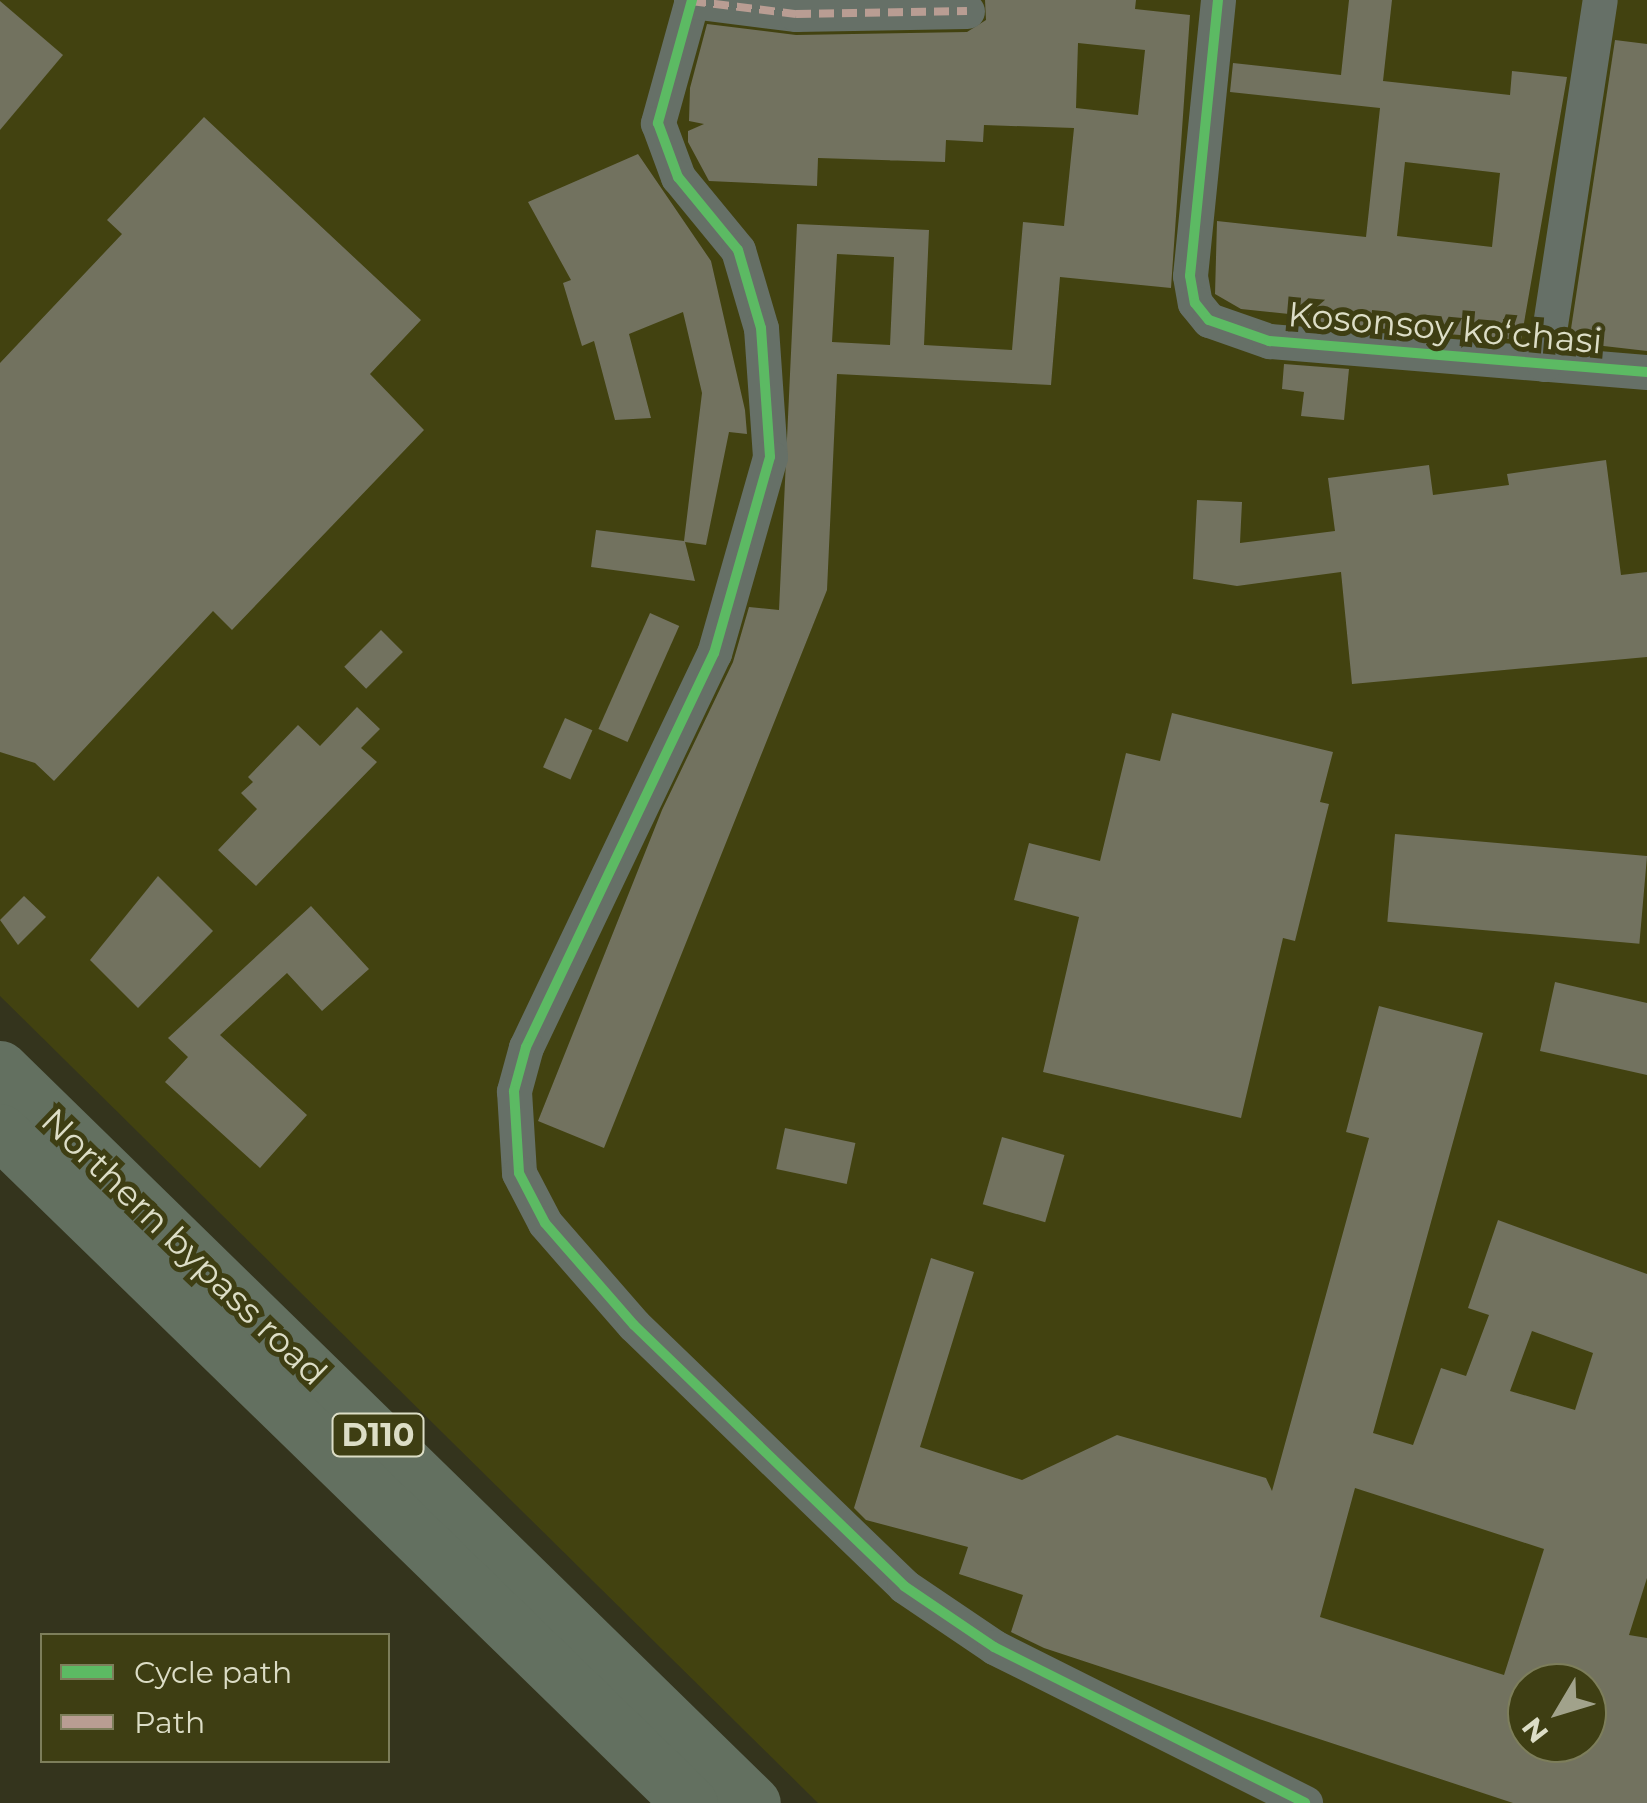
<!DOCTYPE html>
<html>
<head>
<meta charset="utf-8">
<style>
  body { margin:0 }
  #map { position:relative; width:1647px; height:1803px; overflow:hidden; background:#34341d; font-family:Montserrat,sans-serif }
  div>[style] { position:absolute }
  .built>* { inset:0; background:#424210 }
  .building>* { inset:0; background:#72725f; transform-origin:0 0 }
  .street>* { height:35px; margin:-17.5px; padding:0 17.5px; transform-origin:17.5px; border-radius:17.5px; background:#667067 }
  .primary>* { height:55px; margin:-27.5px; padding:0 27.5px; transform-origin:27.5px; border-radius:27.5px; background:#637060 }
  .quiet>* { height:8px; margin-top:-4px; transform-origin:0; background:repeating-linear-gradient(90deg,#b99d93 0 15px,transparent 0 23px) }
  .cycleway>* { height:10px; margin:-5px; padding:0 5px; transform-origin:5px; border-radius:5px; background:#5cba63 }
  span { translate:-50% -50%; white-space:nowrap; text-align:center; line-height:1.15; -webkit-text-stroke:10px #3e3e13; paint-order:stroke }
  .shield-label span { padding:2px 8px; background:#3e3e13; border:2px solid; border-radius:8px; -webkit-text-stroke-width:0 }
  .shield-label { font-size:32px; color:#dcddc6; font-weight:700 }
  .street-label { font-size:35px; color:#dcddc6 }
  .legend { position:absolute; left:40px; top:1633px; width:350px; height:130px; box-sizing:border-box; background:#3e3e13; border:2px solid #7d7e5b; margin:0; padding:12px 18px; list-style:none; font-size:30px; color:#dcddc6 }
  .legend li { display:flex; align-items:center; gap:20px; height:50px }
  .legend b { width:50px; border:2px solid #7d7e5b }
  .north { position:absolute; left:1507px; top:1663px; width:100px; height:100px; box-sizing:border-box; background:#3e3e13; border:2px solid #7d7e5b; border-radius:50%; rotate:232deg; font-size:28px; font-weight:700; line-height:40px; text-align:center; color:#dcddc6 }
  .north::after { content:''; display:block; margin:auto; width:35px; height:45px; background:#a1a28b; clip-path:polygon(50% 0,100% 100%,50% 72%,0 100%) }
</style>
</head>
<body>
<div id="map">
  <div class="built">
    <div style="clip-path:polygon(evenodd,0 0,1647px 0,1647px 1803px,818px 1803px,0 996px,0 0,1527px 1683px,1587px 1683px,1587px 1743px,1527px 1743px,1527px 1683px)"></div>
  </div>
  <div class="building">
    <div style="clip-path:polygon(evenodd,985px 0,1136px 0,1135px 9px,1190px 15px,1171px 288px,1060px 277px,1051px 385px,837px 374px,827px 590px,604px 1148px,538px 1121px,662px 810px,733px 662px,749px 607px,779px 610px,797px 224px,929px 230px,924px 345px,1012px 350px,1023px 222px,1064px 226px,1074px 128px,984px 125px,983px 142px,946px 140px,945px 162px,818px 158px,817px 186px,709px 181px,688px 142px,688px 131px,704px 124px,689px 121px,690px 88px,707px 24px,796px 35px,967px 32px,986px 20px,985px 0,1078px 43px,1145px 50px,1138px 115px,1076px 108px,1078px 43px,985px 0,837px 254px,894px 257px,890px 345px,832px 342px,837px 254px)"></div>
    <div style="clip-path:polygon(evenodd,1349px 0,1392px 0,1383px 81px,1510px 95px,1512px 71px,1567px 77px,1521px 340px,1288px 321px,1289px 314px,1241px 309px,1215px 294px,1217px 221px,1366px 237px,1380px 108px,1230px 92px,1233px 63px,1341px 75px,1349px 0,1405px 162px,1500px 173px,1492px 247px,1397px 236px,1405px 162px)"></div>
    <div style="clip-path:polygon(0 1px,63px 55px,0 130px)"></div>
    <div style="clip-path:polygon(1615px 40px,1647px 44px,1647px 351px,1569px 342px)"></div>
    <div style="clip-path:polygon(204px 117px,421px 320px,370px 374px,424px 430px,232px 630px,213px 611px,54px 781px,35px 763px,0 752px,0 363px,122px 234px,107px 220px)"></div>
    <div style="clip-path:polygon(638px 154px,711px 261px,745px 410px,747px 434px,729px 432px,706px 545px,685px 542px,695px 581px,591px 567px,596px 530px,684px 541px,702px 393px,683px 312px,629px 334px,651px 418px,615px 420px,594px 341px,582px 346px,563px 283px,571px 280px,528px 202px)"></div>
    <div style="clip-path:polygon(1284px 364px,1349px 369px,1344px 420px,1301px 416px,1304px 392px,1282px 389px)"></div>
    <div style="clip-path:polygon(1606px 460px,1621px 575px,1647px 572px,1647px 657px,1352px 684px,1341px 572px,1237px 586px,1193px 579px,1197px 500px,1242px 502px,1240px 543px,1335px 531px,1328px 478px,1429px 465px,1433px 495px,1509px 485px,1507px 474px)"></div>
    <div style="left:650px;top:613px;width:32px;height:127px;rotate:24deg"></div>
    <div style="left:381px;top:630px;width:31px;height:52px;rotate:45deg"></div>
    <div style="clip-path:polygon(357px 707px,380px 729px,361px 748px,377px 762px,256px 886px,218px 850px,257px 809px,241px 793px,253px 782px,248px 777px,298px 725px,320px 746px)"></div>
    <div style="clip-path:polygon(1172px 713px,1333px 752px,1320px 802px,1329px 804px,1295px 941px,1283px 938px,1241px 1118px,1043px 1072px,1079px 917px,1014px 900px,1029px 843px,1100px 861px,1126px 753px,1160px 761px)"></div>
    <div style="left:565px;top:718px;width:30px;height:54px;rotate:24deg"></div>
    <div style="left:1395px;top:834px;width:253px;height:88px;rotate:5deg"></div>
    <div style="clip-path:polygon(158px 876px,213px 931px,138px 1008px,90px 960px)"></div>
    <div style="clip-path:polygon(24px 896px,46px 917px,18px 945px,0 920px)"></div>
    <div style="clip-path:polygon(311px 906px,369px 969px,322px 1011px,287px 973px,220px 1035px,307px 1115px,260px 1168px,165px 1082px,188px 1057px,168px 1038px)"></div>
    <div style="clip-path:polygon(1555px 982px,1647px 1003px,1647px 1075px,1540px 1051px)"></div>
    <div style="clip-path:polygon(evenodd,1379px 1006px,1483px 1033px,1373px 1433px,1413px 1445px,1441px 1368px,1466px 1376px,1489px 1315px,1468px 1308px,1498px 1220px,1647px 1274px,1647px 1578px,1629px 1635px,1647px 1638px,1647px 1803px,1513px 1803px,1044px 1648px,1011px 1632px,1023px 1595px,959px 1574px,968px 1547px,866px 1520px,854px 1508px,931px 1258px,974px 1272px,920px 1447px,1022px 1480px,1117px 1435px,1266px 1478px,1272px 1491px,1369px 1138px,1346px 1132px,1379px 1006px,1532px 1331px,1593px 1353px,1575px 1410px,1510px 1391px,1532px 1331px,1379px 1006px,1355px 1488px,1544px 1549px,1504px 1675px,1320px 1617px,1355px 1488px,1379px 1006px,1527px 1683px,1587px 1683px,1587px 1743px,1527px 1743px,1527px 1683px)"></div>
    <div style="left:785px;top:1128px;width:72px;height:42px;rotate:12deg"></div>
    <div style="left:1002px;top:1137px;width:65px;height:70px;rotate:16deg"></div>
  </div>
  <div class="street">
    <div style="left:692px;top:0;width:128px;rotate:105.5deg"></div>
    <div style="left:658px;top:123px;width:58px;rotate:69.7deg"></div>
    <div style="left:678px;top:177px;width:94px;rotate:50.6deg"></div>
    <div style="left:738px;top:250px;width:81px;rotate:73.6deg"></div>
    <div style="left:761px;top:328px;width:129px;rotate:86deg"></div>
    <div style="left:770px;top:457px;width:204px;rotate:105.9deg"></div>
    <div style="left:714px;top:653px;width:437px;rotate:115.5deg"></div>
    <div style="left:526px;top:1047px;width:46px;rotate:105.3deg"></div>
    <div style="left:514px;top:1091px;width:82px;rotate:86.5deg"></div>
    <div style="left:519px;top:1173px;width:56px;rotate:62.5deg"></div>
    <div style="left:545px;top:1223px;width:135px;rotate:48.9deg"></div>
    <div style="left:634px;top:1325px;width:376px;rotate:44deg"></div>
    <div style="left:904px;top:1586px;width:109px;rotate:34.1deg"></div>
    <div style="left:994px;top:1647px;width:348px;rotate:26.6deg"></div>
    <div style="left:1218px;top:0;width:277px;rotate:95.8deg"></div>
    <div style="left:1190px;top:276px;width:27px;rotate:80deg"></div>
    <div style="left:1195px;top:303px;width:22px;rotate:51deg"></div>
    <div style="left:1209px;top:320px;width:64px;rotate:19.3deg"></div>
    <div style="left:1269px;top:341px;width:379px;rotate:4.7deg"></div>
    <div style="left:691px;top:1px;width:106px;rotate:7.1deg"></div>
    <div style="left:796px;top:14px;width:171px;rotate:-1deg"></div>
    <div style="left:1544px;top:364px;width:368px;rotate:-81.3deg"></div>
  </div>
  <div class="primary">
    <div style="left:0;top:1068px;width:1052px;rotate:44.31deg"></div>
    <div style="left:0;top:1131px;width:963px;rotate:44.24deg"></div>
  </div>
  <div class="quiet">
    <div style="left:691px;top:1px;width:106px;rotate:7.1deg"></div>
    <div style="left:796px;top:14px;width:171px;rotate:-1deg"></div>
  </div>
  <div class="cycleway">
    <div style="left:692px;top:0;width:128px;rotate:105.5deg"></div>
    <div style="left:658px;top:123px;width:58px;rotate:69.7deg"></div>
    <div style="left:678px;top:177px;width:94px;rotate:50.6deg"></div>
    <div style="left:738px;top:250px;width:81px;rotate:73.6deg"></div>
    <div style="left:761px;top:328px;width:129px;rotate:86deg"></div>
    <div style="left:770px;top:457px;width:204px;rotate:105.9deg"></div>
    <div style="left:714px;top:653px;width:437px;rotate:115.5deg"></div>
    <div style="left:526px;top:1047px;width:46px;rotate:105.3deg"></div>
    <div style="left:514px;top:1091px;width:82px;rotate:86.5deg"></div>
    <div style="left:519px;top:1173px;width:56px;rotate:62.5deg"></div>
    <div style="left:545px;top:1223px;width:135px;rotate:48.9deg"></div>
    <div style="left:634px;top:1325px;width:376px;rotate:44deg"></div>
    <div style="left:904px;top:1586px;width:109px;rotate:34.1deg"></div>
    <div style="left:994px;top:1647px;width:348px;rotate:26.6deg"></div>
    <div style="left:1218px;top:0;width:277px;rotate:95.8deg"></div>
    <div style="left:1190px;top:276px;width:27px;rotate:80deg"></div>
    <div style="left:1195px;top:303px;width:22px;rotate:51deg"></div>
    <div style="left:1209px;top:320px;width:64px;rotate:19.3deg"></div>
    <div style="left:1269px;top:341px;width:379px;rotate:4.7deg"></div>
  </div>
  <div class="shield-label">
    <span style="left:378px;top:1435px">D110</span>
  </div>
  <div class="street-label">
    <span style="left:1445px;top:328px;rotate:5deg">Kosonsoy koʻchasi</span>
    <span style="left:184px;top:1247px;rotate:44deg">Northern bypass road</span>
  </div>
  <ul class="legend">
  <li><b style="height:12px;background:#5cba63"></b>Cycle path</li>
  <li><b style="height:12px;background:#b99d93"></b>Path</li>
  </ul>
  <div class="north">N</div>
</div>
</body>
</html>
